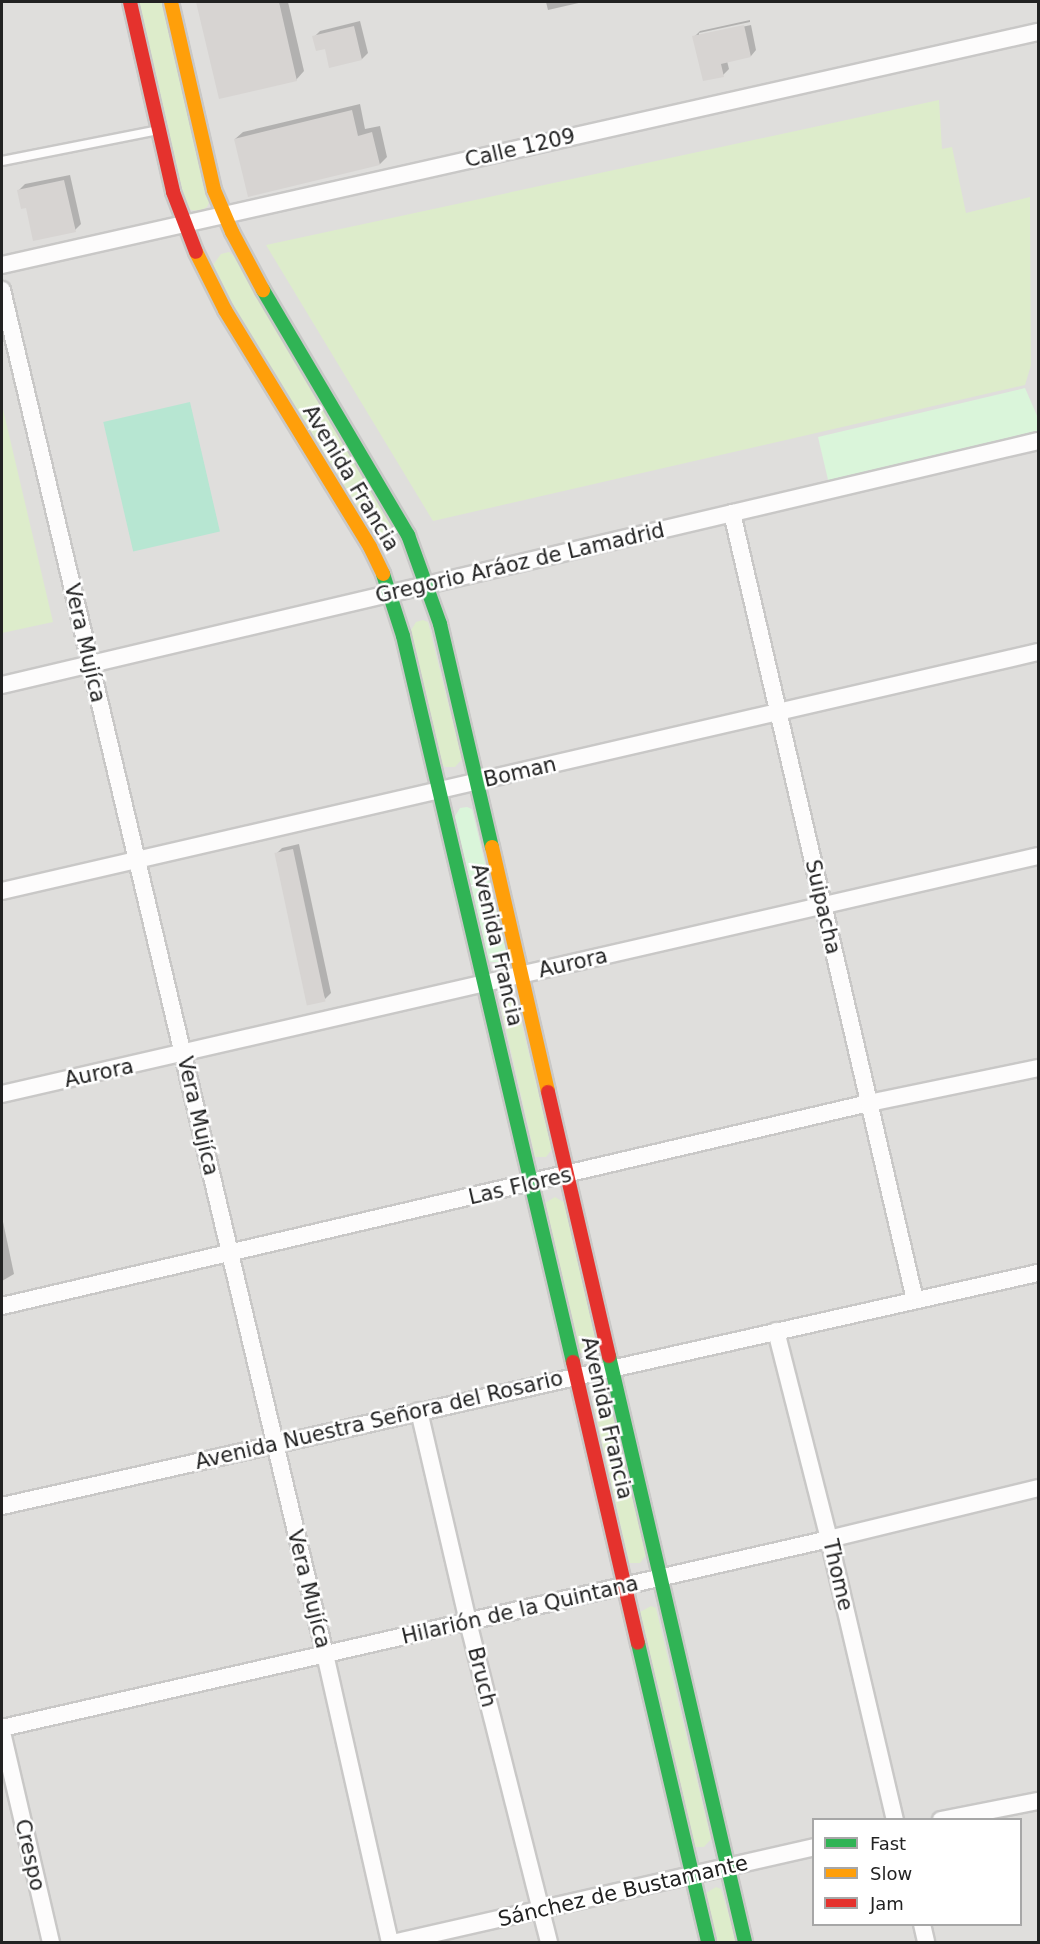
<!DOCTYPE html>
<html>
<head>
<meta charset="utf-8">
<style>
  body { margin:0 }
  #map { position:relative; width:1040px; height:1944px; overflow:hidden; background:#f0eeeb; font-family:"DejaVu Sans",sans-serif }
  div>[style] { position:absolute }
  .residential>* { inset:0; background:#dfdedc }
  .grass>* { inset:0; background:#ddeccb }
  .park>* { inset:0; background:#daf5da }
  .pitch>* { inset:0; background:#b7e6d2; transform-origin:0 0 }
  .shadow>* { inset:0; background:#0003 }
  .building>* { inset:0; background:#d7d4d2; transform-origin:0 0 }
  .roads { filter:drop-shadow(2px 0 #c9c8c7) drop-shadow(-2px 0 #c9c8c7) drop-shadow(0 2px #c9c8c7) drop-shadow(0 -2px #c9c8c7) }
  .lane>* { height:8px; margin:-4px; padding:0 4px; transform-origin:4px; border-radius:4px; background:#fdfcfc }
  .street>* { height:16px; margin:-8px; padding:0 8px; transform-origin:8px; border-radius:8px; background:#fdfcfc }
  .fast>* { height:14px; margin:-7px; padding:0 7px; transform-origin:7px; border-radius:7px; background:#30b455 }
  .slow>* { height:14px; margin:-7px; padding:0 7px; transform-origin:7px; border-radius:7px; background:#ff9f0a }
  .jam>* { height:14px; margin:-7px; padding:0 7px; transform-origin:7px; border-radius:7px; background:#e5322d }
  span { translate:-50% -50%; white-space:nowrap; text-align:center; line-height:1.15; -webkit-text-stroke:5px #fff; paint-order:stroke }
  .street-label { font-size:21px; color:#222 }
  .frame { position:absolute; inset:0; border:3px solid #222; pointer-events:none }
  .legend { position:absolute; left:812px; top:1818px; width:210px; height:108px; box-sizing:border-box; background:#fff; border:2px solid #a7a7a7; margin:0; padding:8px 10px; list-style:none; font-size:18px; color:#222 }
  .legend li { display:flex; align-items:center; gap:12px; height:30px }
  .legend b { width:30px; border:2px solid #a7a7a7 }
</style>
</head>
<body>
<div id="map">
  <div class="residential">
    <div style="clip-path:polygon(evenodd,2px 2px,1038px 2px,1038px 1942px,2px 1942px,2px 2px,814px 1820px,1020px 1820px,1020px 1924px,814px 1924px,814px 1820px)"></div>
  </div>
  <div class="grass">
    <div style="clip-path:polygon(139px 2px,164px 2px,210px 200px,207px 207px,200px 211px,191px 210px,185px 203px)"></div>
    <div style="clip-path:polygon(939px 100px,942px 149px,952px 147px,966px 213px,1030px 197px,1031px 365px,1025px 385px,433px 521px,266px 245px)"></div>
    <div style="clip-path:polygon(229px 252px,235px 257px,391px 526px,383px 535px,375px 534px,239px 317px,213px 265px,221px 254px)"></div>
    <div style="clip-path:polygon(2px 405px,53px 622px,2px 633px)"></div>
    <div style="clip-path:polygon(423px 620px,428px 622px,462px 759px,455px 767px,445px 767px,441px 763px,410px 632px,416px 622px)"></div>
    <div style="clip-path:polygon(511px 1002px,517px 1004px,552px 1149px,546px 1157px,535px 1157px,501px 1008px)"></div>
    <div style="clip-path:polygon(555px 1197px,565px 1203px,597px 1346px,591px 1353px,580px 1353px,545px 1203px)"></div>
    <div style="clip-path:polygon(603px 1397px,609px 1399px,646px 1555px,640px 1563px,629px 1563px,593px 1402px)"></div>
    <div style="clip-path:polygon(651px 1606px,656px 1608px,711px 1839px,704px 1847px,694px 1847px,640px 1612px)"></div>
    <div style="clip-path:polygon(716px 1887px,721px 1889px,737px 1942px,713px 1942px,706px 1893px)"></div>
  </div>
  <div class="park">
    <div style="clip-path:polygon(1025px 388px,1038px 418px,1038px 430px,1035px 435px,829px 484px,818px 437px)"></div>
    <div style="clip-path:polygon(467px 807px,472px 809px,507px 954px,501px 962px,491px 962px,487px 958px,454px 818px,460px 808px)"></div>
  </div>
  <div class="pitch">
    <div style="left:190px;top:402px;width:133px;height:89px;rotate:77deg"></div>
  </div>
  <div class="shadow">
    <div style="clip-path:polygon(198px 2px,288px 2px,304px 71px,296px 80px)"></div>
    <div style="clip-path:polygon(546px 2px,583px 2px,548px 10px)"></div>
    <div style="clip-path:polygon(750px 20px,750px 22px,699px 33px,699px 36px,751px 25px,756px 50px,751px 56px,727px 61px,729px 69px,723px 75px,694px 37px,700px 31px)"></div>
    <div style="clip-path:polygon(360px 21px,368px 53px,362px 59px,314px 37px,320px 31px)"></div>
    <div style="clip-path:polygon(360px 104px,365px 129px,380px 126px,387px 157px,380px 164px,235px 139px,243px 132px)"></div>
    <div style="clip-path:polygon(70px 175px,81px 224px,75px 230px,27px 207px,19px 190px,25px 184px)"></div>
    <div style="clip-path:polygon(299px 844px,331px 993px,325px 999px,276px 854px,282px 848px)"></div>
    <div style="clip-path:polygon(2px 1217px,14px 1274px,2px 1281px)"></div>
  </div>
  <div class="building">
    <div style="clip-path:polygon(196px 2px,279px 2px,297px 81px,219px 99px)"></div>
    <div style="clip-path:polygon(744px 25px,751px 57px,721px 64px,724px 77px,703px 81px,692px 36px)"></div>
    <div style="clip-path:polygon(354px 26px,362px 60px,329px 68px,325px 49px,316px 51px,312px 36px)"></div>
    <div style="clip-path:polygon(352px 110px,358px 136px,372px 132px,380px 165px,248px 197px,234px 139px)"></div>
    <div style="clip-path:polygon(64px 180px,76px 232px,33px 241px,26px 208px,21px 209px,17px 190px)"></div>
    <div style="left:293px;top:849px;width:156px;height:19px;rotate:78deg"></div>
  </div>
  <div class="roads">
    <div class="lane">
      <div style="left:2px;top:161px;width:159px;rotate:-11.2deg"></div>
    </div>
    <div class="street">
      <div style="left:2px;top:265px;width:1062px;rotate:-12.68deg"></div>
      <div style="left:2px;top:290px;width:1402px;rotate:76.68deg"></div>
      <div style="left:325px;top:1654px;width:295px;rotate:77.3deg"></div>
      <div style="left:732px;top:513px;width:808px;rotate:76.91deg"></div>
      <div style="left:2px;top:685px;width:1064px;rotate:-13.25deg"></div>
      <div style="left:2px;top:891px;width:1063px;rotate:-12.99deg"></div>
      <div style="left:2px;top:1094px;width:1063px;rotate:-12.94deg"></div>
      <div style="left:2px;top:1306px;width:890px;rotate:-13.18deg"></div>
      <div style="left:869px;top:1103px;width:173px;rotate:-11.7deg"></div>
      <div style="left:776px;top:1331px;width:215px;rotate:75.7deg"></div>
      <div style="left:829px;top:1539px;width:289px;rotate:76.8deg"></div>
      <div style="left:419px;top:1411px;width:217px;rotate:76.9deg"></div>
      <div style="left:468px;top:1622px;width:330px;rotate:75.8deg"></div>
      <div style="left:2px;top:1506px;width:1062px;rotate:-12.68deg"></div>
      <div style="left:2px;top:1728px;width:848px;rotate:-12.87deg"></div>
      <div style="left:829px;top:1539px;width:215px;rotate:-13.7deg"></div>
      <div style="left:2px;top:1732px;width:216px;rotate:76.9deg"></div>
      <div style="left:941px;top:1820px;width:99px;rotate:-11.1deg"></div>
      <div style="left:922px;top:1924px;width:18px;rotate:77deg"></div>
      <div style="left:397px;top:1942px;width:428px;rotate:-12.8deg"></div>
    </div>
    <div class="fast">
      <div style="left:263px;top:290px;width:285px;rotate:59.4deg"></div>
      <div style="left:408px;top:535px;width:95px;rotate:70.2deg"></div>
      <div style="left:440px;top:624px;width:229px;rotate:76.9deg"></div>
      <div style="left:383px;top:574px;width:65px;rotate:72.1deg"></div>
      <div style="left:403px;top:636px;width:746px;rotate:76.82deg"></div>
      <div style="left:609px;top:1356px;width:602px;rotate:76.93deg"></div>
      <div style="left:638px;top:1643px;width:307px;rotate:76.8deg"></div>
    </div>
    <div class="slow">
      <div style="left:171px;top:2px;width:193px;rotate:77.1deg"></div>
      <div style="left:214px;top:190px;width:46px;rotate:66.8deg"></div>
      <div style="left:232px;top:232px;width:66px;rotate:61.9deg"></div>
      <div style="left:196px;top:252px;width:65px;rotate:63.4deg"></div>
      <div style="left:225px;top:310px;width:278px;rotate:58.5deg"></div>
      <div style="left:370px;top:547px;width:30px;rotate:64deg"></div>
      <div style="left:492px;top:847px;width:251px;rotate:77.1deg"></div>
    </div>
    <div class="jam">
      <div style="left:130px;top:2px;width:195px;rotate:77.2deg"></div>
      <div style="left:173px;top:192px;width:64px;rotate:69deg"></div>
      <div style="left:548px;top:1092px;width:271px;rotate:77deg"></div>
      <div style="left:573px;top:1362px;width:288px;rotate:77deg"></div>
    </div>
  </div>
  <div class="street-label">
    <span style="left:520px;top:148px;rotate:-13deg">Calle 1209</span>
    <span style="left:351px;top:478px;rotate:59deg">Avenida Francia</span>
    <span style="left:520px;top:563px;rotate:-13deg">Gregorio Aráoz de Lamadrid</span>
    <span style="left:85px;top:643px;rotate:77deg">Vera Mujíca</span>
    <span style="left:520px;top:772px;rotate:-13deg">Boman</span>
    <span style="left:823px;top:907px;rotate:77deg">Suipacha</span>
    <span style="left:497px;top:945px;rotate:77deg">Avenida Francia</span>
    <span style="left:573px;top:963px;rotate:-13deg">Aurora</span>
    <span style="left:99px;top:1073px;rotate:-12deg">Aurora</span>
    <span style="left:198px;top:1116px;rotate:77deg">Vera Mujíca</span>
    <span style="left:520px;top:1186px;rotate:-13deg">Las Flores</span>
    <span style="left:607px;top:1418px;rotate:77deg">Avenida Francia</span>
    <span style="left:379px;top:1420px;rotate:-13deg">Avenida Nuestra Señora del Rosario</span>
    <span style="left:838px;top:1575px;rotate:77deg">Thome</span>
    <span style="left:309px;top:1589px;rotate:76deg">Vera Mujíca</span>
    <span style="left:520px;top:1610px;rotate:-13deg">Hilarión de la Quintana</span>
    <span style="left:482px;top:1677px;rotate:76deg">Bruch</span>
    <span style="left:30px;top:1855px;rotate:77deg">Crespo</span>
    <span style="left:623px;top:1891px;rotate:-13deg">Sánchez de Bustamante</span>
  </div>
  <div class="frame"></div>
  <ul class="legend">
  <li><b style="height:8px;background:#30b455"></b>Fast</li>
  <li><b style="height:8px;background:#ff9f0a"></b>Slow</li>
  <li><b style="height:8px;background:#e5322d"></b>Jam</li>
  </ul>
</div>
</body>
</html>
